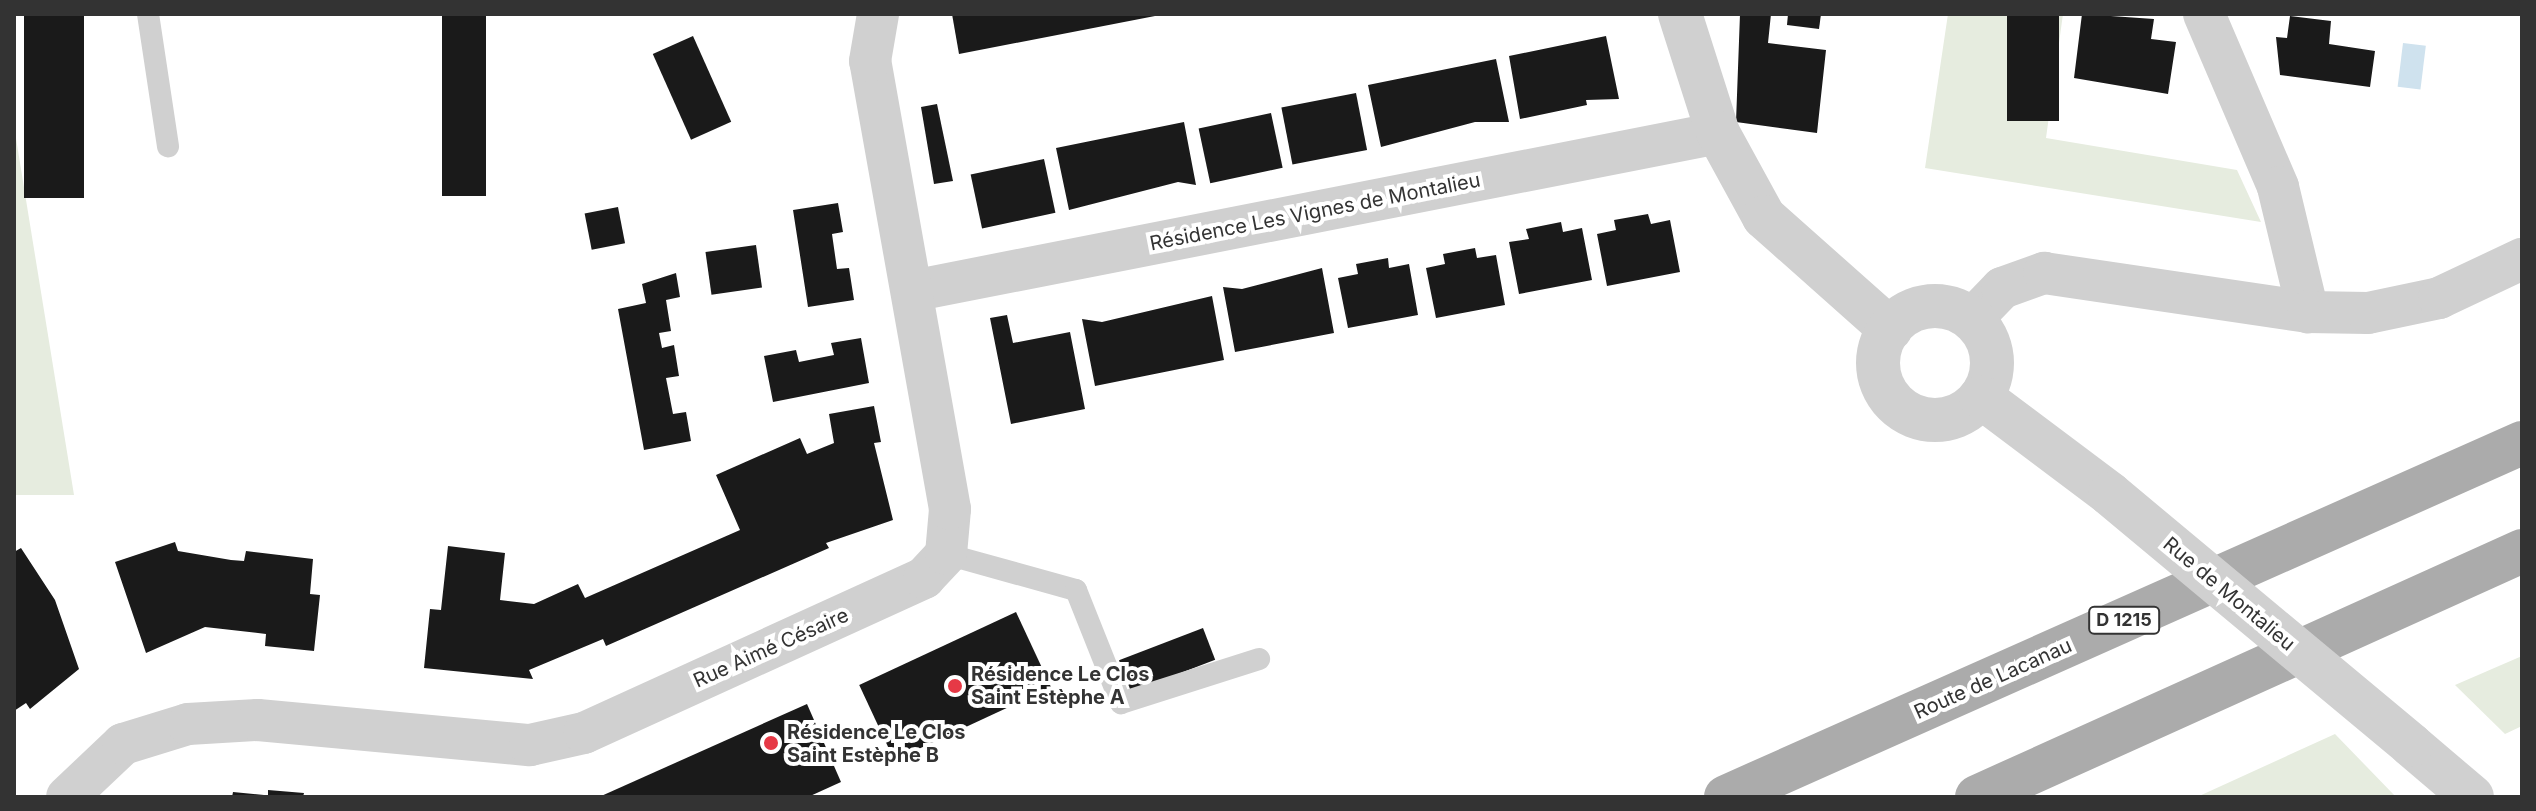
<!DOCTYPE html>
<html>
<head>
<meta charset="utf-8">
<style>
  body { margin:0 }
  #map { position:relative; width:2536px; height:811px; overflow:hidden; background:#fff; font-family:Inter,sans-serif }
  div>[style] { position:absolute }
  .green>* { inset:0; background:#e6ecdf }
  .water>* { inset:0; background:#cfe2ee; transform-origin:0 0 }
  .building>* { inset:0; background:#1a1a1a; transform-origin:0 0 }
  .service>* { height:22px; margin:-11px; padding:0 11px; transform-origin:11px; border-radius:11px; background:#d0d0d0 }
  .minor>* { height:42px; margin:-21px; padding:0 21px; transform-origin:21px; border-radius:21px; background:#d0d0d0 }
  .tertiary>* { height:44px; margin:-22px; padding:0 22px; transform-origin:22px; border-radius:22px; background:#d0d0d0 }
  .tertiary>.ring { margin:-22px; padding:0; box-sizing:content-box; background:none; border:44px solid #d0d0d0; border-radius:50% }
  .primary>* { height:44px; margin:-22px; padding:0 22px; transform-origin:22px; border-radius:22px; background:#ababab }
  .tertiary-bridge>* { height:44px; margin:-22px; padding:0 22px; transform-origin:22px; border-radius:22px; background:#d0d0d0 }
  .dots>* { width:22px; height:22px; translate:-50% -50%; box-sizing:border-box; border:4px solid #fff; border-radius:50% }
  span { translate:-50% -50%; white-space:nowrap; text-align:center; line-height:1.15; -webkit-text-stroke:8px #fff; paint-order:stroke }
  .shield-label span { padding:2px 6px; background:#fff; border:2px solid; border-radius:6px; -webkit-text-stroke-width:0 }
  .shield-label { font-size:18px; color:#333; font-weight:700 }
  .street-label { font-size:20px; color:#333 }
  .poi-label { font-size:20px; color:#333; font-weight:700 }
  .left { translate:0 -50%; text-align:left }
  .frame { position:absolute; inset:0; border:16px solid #333; pointer-events:none }
</style>
</head>
<body>
<div id="map">
  <div class="green">
    <div style="clip-path:polygon(1948px 14px,2063px 14px,2046px 138px,2237px 170px,2261px 222px,1925px 168px)"></div>
    <div style="clip-path:polygon(14px 126px,74px 495px,14px 495px)"></div>
    <div style="clip-path:polygon(2522px 656px,2522px 726px,2505px 734px,2455px 685px)"></div>
    <div style="clip-path:polygon(2335px 734px,2396px 797px,2197px 797px)"></div>
  </div>
  <div class="water">
    <div style="left:2403px;top:43px;width:23px;height:44px;rotate:7deg"></div>
  </div>
  <div class="building">
    <div style="left:24px;top:14px;width:60px;height:184px"></div>
    <div style="left:442px;top:14px;width:44px;height:182px"></div>
    <div style="clip-path:polygon(952px 14px,1155px 14px,1155px 16px,959px 54px)"></div>
    <div style="clip-path:polygon(1740px 14px,1771px 14px,1768px 43px,1826px 50px,1817px 133px,1736px 122px)"></div>
    <div style="clip-path:polygon(1788px 14px,1821px 14px,1819px 29px,1787px 25px)"></div>
    <div style="left:2007px;top:14px;width:52px;height:107px"></div>
    <div style="clip-path:polygon(2082px 14px,2154px 19px,2151px 39px,2176px 42px,2168px 94px,2074px 78px)"></div>
    <div style="clip-path:polygon(2290px 16px,2331px 21px,2329px 44px,2375px 51px,2370px 87px,2280px 75px,2276px 37px,2287px 38px)"></div>
    <div style="left:693px;top:36px;width:94px;height:44px;rotate:66deg"></div>
    <div style="clip-path:polygon(1606px 36px,1619px 99px,1586px 100px,1587px 105px,1520px 119px,1509px 56px)"></div>
    <div style="clip-path:polygon(1496px 59px,1509px 122px,1475px 122px,1381px 147px,1368px 85px)"></div>
    <div style="left:1356px;top:93px;width:58px;height:76px;rotate:79deg"></div>
    <div style="clip-path:polygon(937px 104px,953px 181px,934px 184px,921px 107px)"></div>
    <div style="left:1271px;top:113px;width:56px;height:74px;rotate:78deg"></div>
    <div style="clip-path:polygon(1184px 122px,1196px 185px,1178px 182px,1069px 210px,1056px 148px)"></div>
    <div style="left:1044px;top:159px;width:55px;height:75px;rotate:78deg"></div>
    <div style="clip-path:polygon(838px 203px,843px 232px,832px 234px,837px 269px,849px 268px,854px 300px,808px 307px,793px 210px)"></div>
    <div style="left:618px;top:207px;width:37px;height:34px;rotate:79deg"></div>
    <div style="clip-path:polygon(1648px 214px,1651px 224px,1670px 220px,1680px 272px,1607px 286px,1597px 234px,1616px 230px,1614px 220px)"></div>
    <div style="clip-path:polygon(1561px 222px,1563px 232px,1582px 228px,1592px 280px,1519px 294px,1509px 242px,1529px 239px,1526px 229px)"></div>
    <div style="left:756px;top:245px;width:43px;height:51px;rotate:82deg"></div>
    <div style="clip-path:polygon(1475px 248px,1477px 258px,1496px 255px,1505px 305px,1436px 318px,1426px 268px,1445px 264px,1443px 254px)"></div>
    <div style="clip-path:polygon(1388px 258px,1389px 268px,1409px 264px,1418px 315px,1348px 328px,1338px 278px,1358px 274px,1356px 264px)"></div>
    <div style="clip-path:polygon(1322px 268px,1334px 333px,1235px 352px,1223px 287px,1242px 289px)"></div>
    <div style="clip-path:polygon(676px 273px,680px 297px,666px 300px,671px 331px,659px 333px,662px 348px,674px 345px,679px 376px,666px 378px,673px 414px,686px 412px,691px 441px,644px 450px,618px 309px,646px 303px,642px 284px)"></div>
    <div style="clip-path:polygon(1212px 296px,1224px 360px,1095px 386px,1082px 319px,1102px 322px)"></div>
    <div style="clip-path:polygon(1007px 315px,1013px 343px,1070px 332px,1085px 409px,1011px 424px,990px 318px)"></div>
    <div style="clip-path:polygon(861px 338px,869px 383px,773px 402px,764px 356px,796px 350px,799px 362px,834px 355px,831px 343px)"></div>
    <div style="clip-path:polygon(874px 406px,881px 442px,874px 443px,893px 520px,826px 543px,829px 548px,606px 646px,603px 639px,529px 670px,533px 679px,424px 668px,430px 609px,441px 610px,448px 546px,505px 553px,500px 600px,534px 604px,578px 584px,585px 598px,740px 530px,716px 475px,800px 438px,807px 454px,834px 443px,829px 414px)"></div>
    <div style="clip-path:polygon(175px 542px,178px 551px,231px 560px,244px 561px,246px 551px,313px 559px,310px 594px,320px 595px,314px 651px,265px 646px,266px 634px,205px 627px,146px 653px,115px 562px)"></div>
    <div style="clip-path:polygon(21px 548px,55px 600px,79px 669px,30px 709px,26px 703px,14px 711px,14px 552px)"></div>
    <div style="left:1016px;top:612px;width:83px;height:173px;rotate:65deg"></div>
    <div style="left:1203px;top:628px;width:34px;height:90px;rotate:69deg"></div>
    <div style="clip-path:polygon(807px 704px,841px 782px,808px 797px,599px 797px)"></div>
    <div style="clip-path:polygon(268px 790px,304px 793px,303px 797px,268px 797px)"></div>
    <div style="clip-path:polygon(233px 792px,264px 795px,264px 797px,232px 797px)"></div>
  </div>
  <div class="service">
    <div style="left:148px;top:14px;width:134px;rotate:81.4deg"></div>
    <div style="left:946px;top:554px;width:135px;rotate:15.5deg"></div>
    <div style="left:1076px;top:590px;width:122px;rotate:68.3deg"></div>
    <div style="left:1121px;top:703px;width:145px;rotate:-17.7deg"></div>
  </div>
  <div class="minor">
    <div style="left:2204px;top:14px;width:188px;rotate:66.8deg"></div>
    <div style="left:2278px;top:187px;width:129px;rotate:76.5deg"></div>
    <div style="left:912px;top:291px;width:821px;rotate:-11.09deg"></div>
    <div style="left:1972px;top:319px;width:43px;rotate:-45.9deg"></div>
    <div style="left:2002px;top:288px;width:45px;rotate:-19.7deg"></div>
    <div style="left:2044px;top:273px;width:267px;rotate:8.4deg"></div>
    <div style="left:2308px;top:312px;width:60px;rotate:1deg"></div>
    <div style="left:2368px;top:313px;width:73px;rotate:-11.9deg"></div>
    <div style="left:2439px;top:298px;width:92px;rotate:-25.2deg"></div>
    <div style="left:67px;top:797px;width:77px;rotate:-43.4deg"></div>
    <div style="left:123px;top:744px;width:68px;rotate:-17.1deg"></div>
    <div style="left:188px;top:724px;width:70px;rotate:-3.3deg"></div>
    <div style="left:258px;top:720px;width:273px;rotate:5.3deg"></div>
    <div style="left:530px;top:745px;width:55px;rotate:-12.5deg"></div>
    <div style="left:584px;top:733px;width:374px;rotate:-24.5deg"></div>
    <div style="left:924px;top:578px;width:33px;rotate:-47deg"></div>
    <div style="left:946px;top:554px;width:45px;rotate:-84.9deg"></div>
    <div style="left:950px;top:509px;width:455px;rotate:-100.1deg"></div>
    <div style="left:870px;top:61px;width:48px;rotate:-80.3deg"></div>
  </div>
  <div class="tertiary">
    <div style="left:1680px;top:14px;width:125px;rotate:72.3deg"></div>
    <div style="left:1718px;top:133px;width:96px;rotate:61.3deg"></div>
    <div style="left:1764px;top:217px;width:169px;rotate:41.6deg"></div>
    <div class="ring" style="left:1878px;top:306px;width:70px;height:70px"></div>
    <div style="left:1981px;top:397px;width:161px;rotate:36.9deg"></div>
    <div style="left:2411px;top:745px;width:80px;rotate:40.4deg"></div>
  </div>
  <div class="primary">
    <div style="left:1726px;top:797px;width:871px;rotate:-23.98deg"></div>
    <div style="left:1977px;top:797px;width:598px;rotate:-24.29deg"></div>
  </div>
  <div class="tertiary-bridge">
    <div style="left:2110px;top:494px;width:392px;rotate:39.8deg"></div>
  </div>
  <div class="dots">
    <div style="left:955px;top:686px;background:#e63946"></div>
    <div style="left:771px;top:743px;background:#e63946"></div>
  </div>
  <div class="shield-label">
    <span style="left:2124px;top:620px">D 1215</span>
  </div>
  <div class="street-label">
    <span style="left:1315px;top:212px;rotate:-11deg">Résidence Les Vignes de Montalieu</span>
    <span style="left:2229px;top:594px;rotate:40deg">Rue de Montalieu</span>
    <span style="left:771px;top:648px;rotate:-24deg">Rue Aimé Césaire</span>
    <span style="left:1993px;top:679px;rotate:-24deg">Route de Lacanau</span>
  </div>
  <div class="poi-label">
    <span class="left" style="left:971px;top:686px">Résidence Le Clos<br>Saint Estèphe A</span>
    <span class="left" style="left:787px;top:744px">Résidence Le Clos<br>Saint Estèphe B</span>
  </div>
  <div class="frame"></div>
</div>
</body>
</html>
